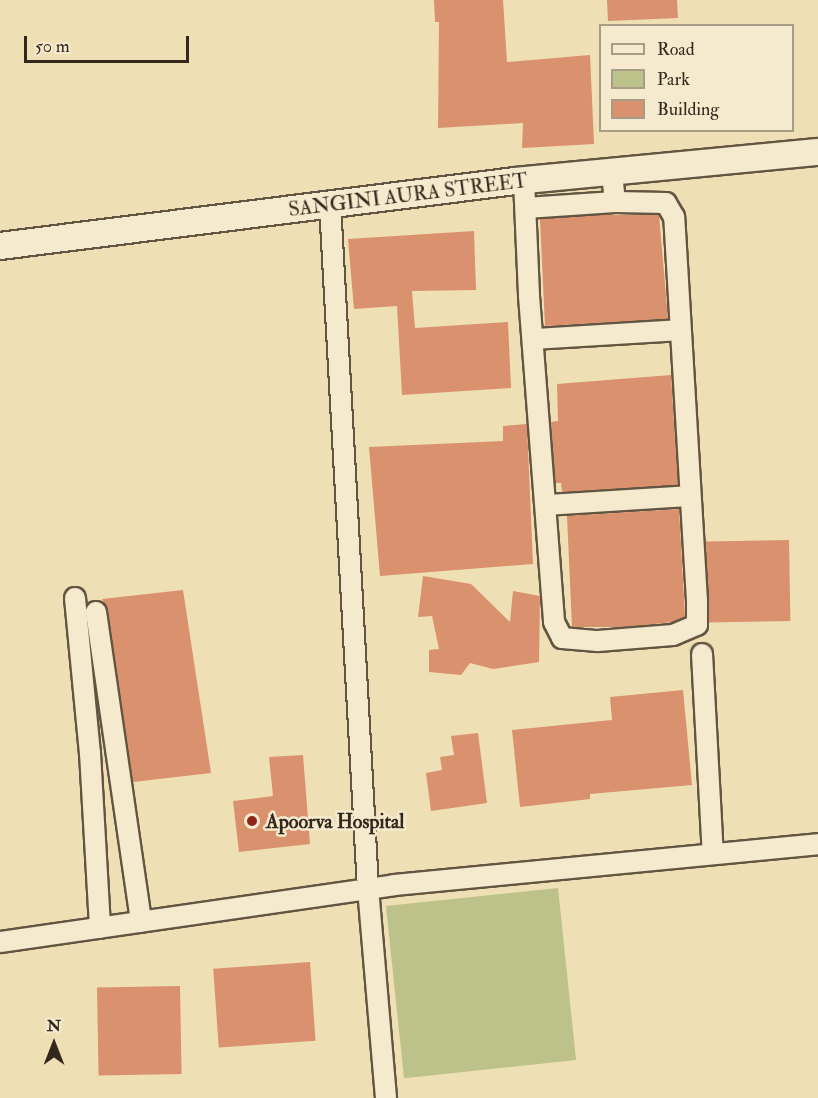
<!DOCTYPE html>
<html>
<head>
<meta charset="utf-8">
<style>
  body { margin:0 }
  #map { position:relative; width:818px; height:1098px; overflow:hidden; background:#efdfb4; font-family:"IM FELL Double Pica",serif }
  div>[style] { position:absolute }
  .green>* { inset:0; background:#bdc18a; transform-origin:0 0 }
  .building>* { inset:0; background:#d9916e; transform-origin:0 0 }
  .roads { filter:drop-shadow(2px 0 #635541) drop-shadow(-2px 0 #635541) drop-shadow(0 2px #635541) drop-shadow(0 -2px #635541) }
  .minor>* { height:20px; margin:-10px; padding:0 10px; transform-origin:10px; border-radius:10px; background:#f5eace }
  .tertiary>* { height:26px; margin:-13px; padding:0 13px; transform-origin:13px; border-radius:13px; background:#f5eace }
  .dots>* { width:16px; height:16px; translate:-50% -50%; box-sizing:border-box; border:3px solid #f5eace; border-radius:50% }
  span { translate:-50% -50%; white-space:nowrap; text-align:center; line-height:1.15; -webkit-text-stroke:5px #f5eace; paint-order:stroke }
  .street-label { font-size:20px; color:#34271b }
  .poi-label { font-size:20px; color:#34271b; font-weight:700 }
  .left { translate:0 -50%; text-align:left }
  .legend { position:absolute; left:599px; top:24px; width:195px; height:108px; box-sizing:border-box; background:#f5eace; border:2px solid #a89c86; margin:0; padding:8px 10px; list-style:none; font-size:18px; color:#34271b }
  .legend li { display:flex; align-items:center; gap:12px; height:30px }
  .legend b { width:30px; border:2px solid #a89c86 }
  .north { position:absolute; left:24px; top:1014px; width:60px; height:60px; -webkit-text-stroke:4px #f5eace; paint-order:stroke; rotate:0deg; font-size:16px; font-weight:700; line-height:24px; text-align:center; color:#34271b }
  .north::after { content:''; display:block; margin:auto; width:21px; height:27px; background:#34271b; clip-path:polygon(50% 0,100% 100%,50% 72%,0 100%) }
  .scale { position:absolute; left:24px; top:36px; width:165px; height:27px; box-sizing:border-box; border:3px solid #34271b; border-top:0; padding-left:8px; font-size:18px; line-height:21px; white-space:nowrap; color:#34271b; -webkit-text-stroke:4px #f5eace; paint-order:stroke }
</style>
</head>
<body>
<div id="map">
  <div class="green">
    <div style="left:558px;top:888px;width:173px;height:173px;rotate:84deg"></div>
  </div>
  <div class="building">
    <div style="clip-path:polygon(434px 0,503px 0,507px 62px,590px 55px,594px 144px,522px 148px,523px 123px,438px 128px,439px 22px,435px 22px)"></div>
    <div style="clip-path:polygon(607px 0,677px 0,678px 18px,608px 21px)"></div>
    <div style="clip-path:polygon(594px 215px,659px 215px,668px 319px,545px 326px,540px 219px)"></div>
    <div style="clip-path:polygon(474px 231px,476px 290px,412px 291px,415px 328px,508px 322px,511px 388px,402px 395px,397px 306px,354px 309px,348px 239px)"></div>
    <div style="clip-path:polygon(671px 375px,678px 485px,562px 492px,561px 483px,555px 483px,551px 422px,558px 421px,557px 384px)"></div>
    <div style="clip-path:polygon(527px 424px,533px 564px,380px 576px,369px 447px,503px 441px,503px 426px)"></div>
    <div style="clip-path:polygon(679px 509px,685px 617px,673px 622px,626px 627px,572px 627px,567px 516px)"></div>
    <div style="left:789px;top:540px;width:81px;height:83px;rotate:89deg"></div>
    <div style="clip-path:polygon(423px 576px,471px 584px,510px 622px,513px 591px,540px 596px,539px 662px,493px 669px,470px 663px,461px 675px,429px 672px,429px 650px,439px 649px,432px 616px,418px 617px)"></div>
    <div style="clip-path:polygon(183px 590px,211px 773px,133px 782px,108px 610px,102px 599px)"></div>
    <div style="clip-path:polygon(683px 690px,692px 785px,590px 794px,590px 799px,520px 807px,512px 730px,612px 720px,610px 697px)"></div>
    <div style="clip-path:polygon(478px 733px,487px 803px,431px 811px,426px 773px,442px 770px,440px 757px,454px 755px,451px 736px)"></div>
    <div style="clip-path:polygon(303px 755px,310px 844px,239px 852px,233px 801px,273px 796px,269px 757px)"></div>
    <div style="left:310px;top:962px;width:79px;height:97px;rotate:86deg"></div>
    <div style="left:180px;top:986px;width:88px;height:83px;rotate:89deg"></div>
  </div>
  <div class="roads">
    <div class="minor">
      <div style="left:524px;top:180px;width:116px;rotate:87.5deg"></div>
      <div style="left:529px;top:296px;width:327px;rotate:85.6deg"></div>
      <div style="left:554px;top:622px;width:18px;rotate:63deg"></div>
      <div style="left:562px;top:638px;width:36px;rotate:5deg"></div>
      <div style="left:598px;top:641px;width:75px;rotate:-4.6deg"></div>
      <div style="left:673px;top:635px;width:26px;rotate:-23deg"></div>
      <div style="left:697px;top:625px;width:24px;rotate:-90deg"></div>
      <div style="left:697px;top:601px;width:385px;rotate:-93.4deg"></div>
      <div style="left:674px;top:217px;width:16px;rotate:-120deg"></div>
      <div style="left:666px;top:203px;width:51px;rotate:-178.9deg"></div>
      <div style="left:615px;top:202px;width:31px;rotate:-96deg"></div>
      <div style="left:330px;top:204px;width:685px;rotate:86.82deg"></div>
      <div style="left:368px;top:888px;width:211px;rotate:85.1deg"></div>
      <div style="left:526px;top:208px;width:89px;rotate:-3.9deg"></div>
      <div style="left:534px;top:339px;width:146px;rotate:-3.5deg"></div>
      <div style="left:547px;top:505px;width:143px;rotate:-3.6deg"></div>
      <div style="left:75px;top:598px;width:156px;rotate:84.5deg"></div>
      <div style="left:90px;top:753px;width:175px;rotate:86.7deg"></div>
      <div style="left:96px;top:612px;width:313px;rotate:81.7deg"></div>
      <div style="left:702px;top:654px;width:200px;rotate:86.9deg"></div>
      <div style="left:0;top:942px;width:398px;rotate:-8.2deg"></div>
      <div style="left:394px;top:885px;width:426px;rotate:-5.5deg"></div>
    </div>
    <div class="tertiary">
      <div style="left:0;top:246px;width:519px;rotate:-7.19deg"></div>
      <div style="left:515px;top:181px;width:304px;rotate:-5.5deg"></div>
    </div>
  </div>
  <div class="dots">
    <div style="left:252px;top:821px;background:#8f2418"></div>
  </div>
  <div class="street-label">
    <span style="left:408px;top:195px;rotate:-7deg">SANGINI AURA STREET</span>
  </div>
  <div class="poi-label">
    <span class="left" style="left:266px;top:821px">Apoorva Hospital</span>
  </div>
  <ul class="legend">
  <li><b style="height:8px;background:#f5eace"></b>Road</li>
  <li><b style="height:16px;background:#bdc18a"></b>Park</li>
  <li><b style="height:16px;background:#d9916e"></b>Building</li>
  </ul>
  <div class="north">N</div>
  <div class="scale">50 m</div>
</div>
</body>
</html>
